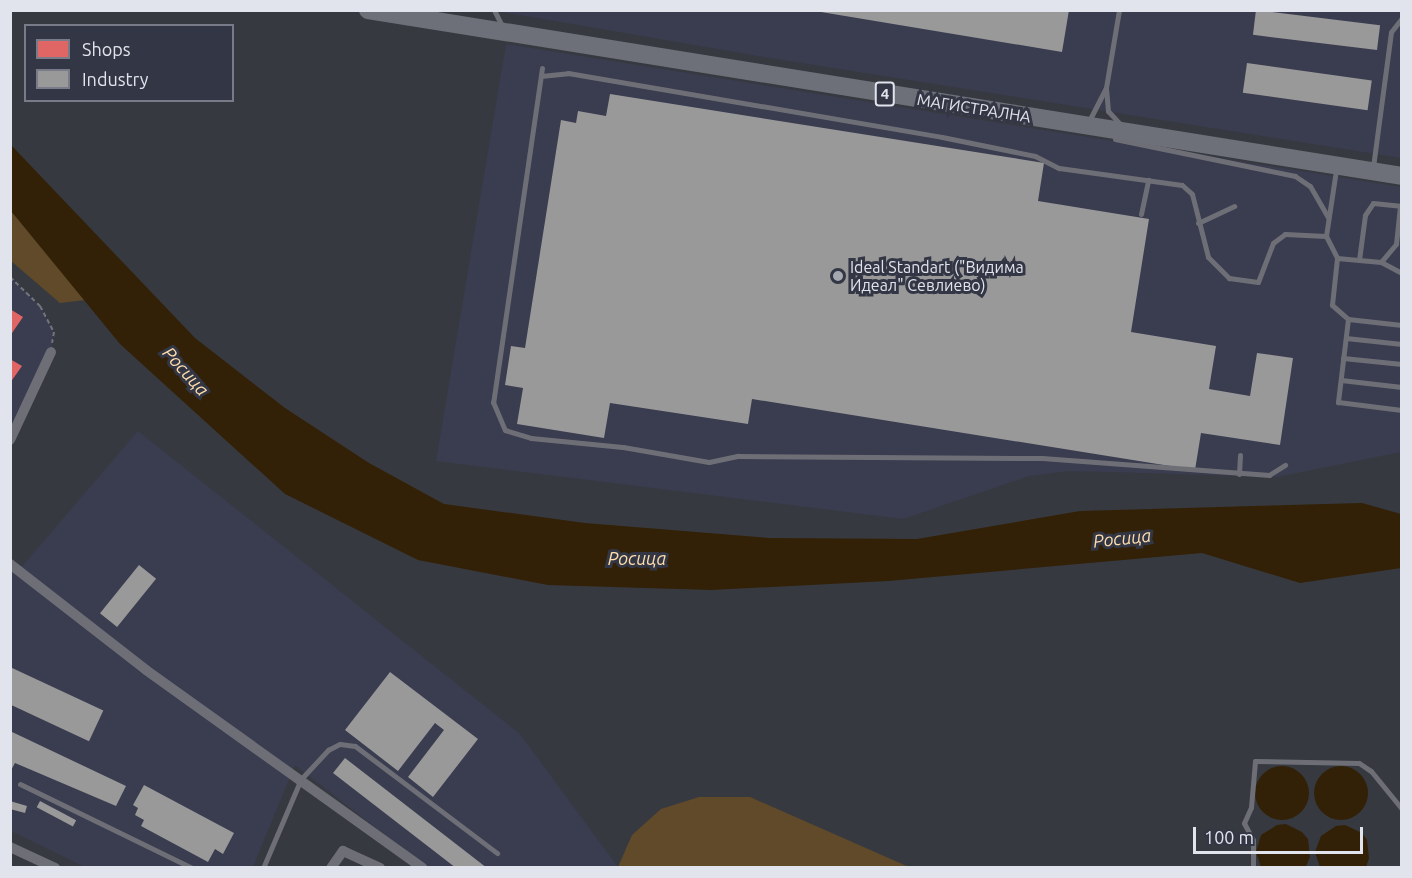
<!DOCTYPE html>
<html>
<head>
<meta charset="utf-8">
<style>
  body { margin:0 }
  #map { position:relative; width:1412px; height:878px; overflow:hidden; background:#373940; font-family:Ubuntu,sans-serif }
  div>[style] { position:absolute }
  .built>* { inset:0; background:#3a3c4f }
  .green>* { inset:0; background:#604a29 }
  .water>* { inset:0; background:#322106 }
  .round { border-radius:50% }
  .shops>* { inset:0; background:#e06666 }
  .industry>* { inset:0; background:#999; transform-origin:0 0 }
  .path>* { height:2px; margin-top:-1px; transform-origin:0; background:repeating-linear-gradient(90deg,#737479 0 4.5px,transparent 0 7.5px) }
  .lane>* { height:5px; margin:-2.5px; padding:0 2.5px; transform-origin:2.5px; border-radius:2.5px; background:#6e6f76 }
  .street>* { height:10px; margin:-5px; padding:0 5px; transform-origin:5px; border-radius:5px; background:#6e6f76 }
  .primary>* { height:18px; margin:-9px; padding:0 9px; transform-origin:9px; border-radius:9px; background:#6e7079 }
  .dots>* { width:16px; height:16px; translate:-50% -50%; box-sizing:border-box; border:3px solid #333644; border-radius:50% }
  span { translate:-50% -50%; white-space:nowrap; text-align:center; line-height:1.15; -webkit-text-stroke:6px #333644; paint-order:stroke }
  .shield-label span { padding:2px 4px; background:#333644; border:2px solid; border-radius:4px; -webkit-text-stroke-width:0 }
  .shield-label { font-size:15px; color:#e2e4ed; font-weight:700 }
  .street-label { font-size:16px; color:#e2e4ed }
  .poi-label { font-size:16px; color:#e2e4ed }
  .left { translate:0 -50%; text-align:left }
  .water-label { font-size:18px; color:#feddab; font-style:italic }
  .frame { position:absolute; inset:0; border:12px solid #e2e4ed; pointer-events:none }
  .legend { position:absolute; left:24px; top:24px; width:210px; height:78px; box-sizing:border-box; background:#333644; border:2px solid #797c88; margin:0; padding:8px 10px; list-style:none; font-size:18px; color:#e2e4ed }
  .legend li { display:flex; align-items:center; gap:12px; height:30px }
  .legend b { width:30px; border:2px solid #797c88 }
  .scale { position:absolute; left:1193px; top:827px; width:170px; height:27px; box-sizing:border-box; border:3px solid #e2e4ed; border-top:0; padding-left:8px; font-size:18px; line-height:21px; white-space:nowrap; color:#e2e4ed; -webkit-text-stroke:4px #333644; paint-order:stroke }
</style>
</head>
<body>
<div id="map">
  <div class="built">
    <div style="clip-path:polygon(496px 11px,1401px 11px,1401px 158px,770px 58px)"></div>
    <div style="clip-path:polygon(506px 44px,1401px 187px,1401px 452px,1277px 477px,1070px 471px,1029px 476px,903px 519px,436px 461px)"></div>
    <div style="clip-path:polygon(11px 277px,40px 306px,54px 332px,51px 352px,11px 440px)"></div>
    <div style="clip-path:polygon(138px 431px,520px 734px,618px 867px,426px 867px,295px 765px,253px 867px,85px 867px,11px 831px,10px 564px,19px 570px)"></div>
  </div>
  <div class="green">
    <div style="clip-path:polygon(10px 211px,25px 224px,85px 300px,60px 303px,11px 261px)"></div>
    <div style="clip-path:polygon(699px 797px,750px 797px,909px 867px,618px 867px,632px 835px,661px 809px)"></div>
  </div>
  <div class="water">
    <div style="clip-path:polygon(11px 145px,195px 338px,285px 408px,369px 463px,444px 504px,585px 523px,769px 538px,917px 539px,1080px 511px,1362px 503px,1401px 514px,1401px 568px,1300px 583px,1202px 553px,888px 581px,711px 590px,548px 585px,418px 560px,285px 494px,120px 344px,11px 211px)"></div>
    <div class="round" style="left:1314px;top:766px;width:54px;height:54px"></div>
    <div class="round" style="left:1255px;top:766px;width:54px;height:54px"></div>
    <div style="clip-path:polygon(1286px 824px,1302px 832px,1308px 839px,1310px 857px,1306px 866px,1261px 867px,1256px 852px,1261px 835px,1277px 825px)"></div>
    <div style="clip-path:polygon(1345px 825px,1362px 833px,1367px 840px,1369px 858px,1366px 867px,1320px 867px,1315px 852px,1321px 836px,1336px 826px)"></div>
  </div>
  <div class="shops">
    <div style="clip-path:polygon(10px 309px,23px 317px,12px 333px,10px 332px)"></div>
    <div style="clip-path:polygon(10px 359px,22px 366px,10px 383px)"></div>
  </div>
  <div class="industry">
    <div style="clip-path:polygon(809px 10px,1069px 10px,1062px 52px)"></div>
    <div style="left:1256px;top:10px;width:125px;height:25px;rotate:7deg"></div>
    <div style="left:1247px;top:63px;width:126px;height:30px;rotate:8deg"></div>
    <div style="clip-path:polygon(610px 94px,1044px 163px,1038px 201px,1149px 219px,1131px 332px,1216px 346px,1209px 389px,1250px 396px,1257px 353px,1293px 358px,1280px 445px,1201px 433px,1195px 470px,752px 399px,748px 424px,610px 403px,604px 438px,517px 424px,523px 388px,505px 385px,511px 346px,525px 348px,561px 120px,576px 123px,578px 111px,606px 116px)"></div>
    <div style="left:139px;top:565px;width:22px;height:62px;rotate:39deg"></div>
    <div style="left:10px;top:667px;width:103px;height:34px;rotate:25deg"></div>
    <div style="clip-path:polygon(390px 672px,478px 739px,433px 797px,408px 777px,444px 730px,435px 723px,398px 771px,345px 730px)"></div>
    <div style="clip-path:polygon(10px 731px,126px 786px,116px 806px,15px 763px,10px 772px)"></div>
    <div style="clip-path:polygon(345px 758px,487px 868px,456px 868px,333px 773px)"></div>
    <div style="clip-path:polygon(144px 785px,234px 833px,223px 854px,215px 849px,208px 862px,141px 826px,144px 820px,135px 815px,138px 808px,133px 805px)"></div>
    <div style="clip-path:polygon(10px 801px,27px 806px,25px 813px,10px 809px)"></div>
    <div style="left:40px;top:801px;width:41px;height:7px;rotate:28deg"></div>
  </div>
  <div class="path">
    <div style="left:10px;top:277px;width:42px;rotate:44deg"></div>
    <div style="left:40px;top:306px;width:30px;rotate:62deg"></div>
    <div style="left:54px;top:332px;width:11px;rotate:100deg"></div>
  </div>
  <div class="lane">
    <div style="left:494px;top:10px;width:18px;rotate:63deg"></div>
    <div style="left:1119px;top:10px;width:79px;rotate:99.5deg"></div>
    <div style="left:1106px;top:88px;width:23px;rotate:85deg"></div>
    <div style="left:1108px;top:111px;width:21px;rotate:47deg"></div>
    <div style="left:542px;top:68px;width:338px;rotate:98.3deg"></div>
    <div style="left:493px;top:402px;width:30px;rotate:67deg"></div>
    <div style="left:505px;top:430px;width:27px;rotate:17deg"></div>
    <div style="left:531px;top:438px;width:92px;rotate:5.6deg"></div>
    <div style="left:623px;top:447px;width:87px;rotate:9.9deg"></div>
    <div style="left:709px;top:462px;width:30px;rotate:-12deg"></div>
    <div style="left:738px;top:456px;width:304px;rotate:0.4deg"></div>
    <div style="left:1042px;top:458px;width:228px;rotate:4.3deg"></div>
    <div style="left:1269px;top:475px;width:19px;rotate:-32deg"></div>
    <div style="left:541px;top:76px;width:27px;rotate:-6deg"></div>
    <div style="left:568px;top:73px;width:379px;rotate:9.7deg"></div>
    <div style="left:942px;top:137px;width:95px;rotate:11.5deg"></div>
    <div style="left:1035px;top:156px;width:27px;rotate:27deg"></div>
    <div style="left:1059px;top:168px;width:124px;rotate:7.9deg"></div>
    <div style="left:1182px;top:185px;width:13px;rotate:42deg"></div>
    <div style="left:1192px;top:194px;width:65px;rotate:75.7deg"></div>
    <div style="left:1208px;top:257px;width:30px;rotate:45deg"></div>
    <div style="left:1229px;top:278px;width:29px;rotate:8deg"></div>
    <div style="left:1258px;top:282px;width:42px;rotate:-69deg"></div>
    <div style="left:1273px;top:243px;width:15px;rotate:-37deg"></div>
    <div style="left:1285px;top:234px;width:41px;rotate:2.8deg"></div>
    <div style="left:1088px;top:123px;width:39px;rotate:-63deg"></div>
    <div style="left:1115px;top:139px;width:184px;rotate:11.6deg"></div>
    <div style="left:1295px;top:176px;width:18px;rotate:34deg"></div>
    <div style="left:1310px;top:186px;width:36px;rotate:60deg"></div>
    <div style="left:1373px;top:167px;width:136px;rotate:-82.4deg"></div>
    <div style="left:1391px;top:32px;width:18px;rotate:-52deg"></div>
    <div style="left:1336px;top:170px;width:67px;rotate:98.6deg"></div>
    <div style="left:1326px;top:236px;width:25px;rotate:63deg"></div>
    <div style="left:1337px;top:258px;width:47px;rotate:96.1deg"></div>
    <div style="left:1332px;top:305px;width:21px;rotate:41deg"></div>
    <div style="left:1348px;top:319px;width:54px;rotate:6.3deg"></div>
    <div style="left:1141px;top:214px;width:35px;rotate:-78deg"></div>
    <div style="left:1198px;top:223px;width:40px;rotate:-25deg"></div>
    <div style="left:1337px;top:258px;width:44px;rotate:5.2deg"></div>
    <div style="left:1381px;top:262px;width:24px;rotate:28deg"></div>
    <div style="left:1359px;top:260px;width:45px;rotate:-82.4deg"></div>
    <div style="left:1365px;top:215px;width:14px;rotate:-56deg"></div>
    <div style="left:1373px;top:203px;width:27px;rotate:6deg"></div>
    <div style="left:1400px;top:206px;width:38px;rotate:96deg"></div>
    <div style="left:1396px;top:244px;width:23px;rotate:130deg"></div>
    <div style="left:1348px;top:319px;width:84px;rotate:96.9deg"></div>
    <div style="left:1338px;top:402px;width:64px;rotate:7.1deg"></div>
    <div style="left:1346px;top:338px;width:56px;rotate:6.1deg"></div>
    <div style="left:1343px;top:358px;width:59px;rotate:5.8deg"></div>
    <div style="left:1341px;top:380px;width:61px;rotate:6.5deg"></div>
    <div style="left:1239px;top:474px;width:19px;rotate:-87deg"></div>
    <div style="left:20px;top:784px;width:191px;rotate:26deg"></div>
    <div style="left:263px;top:868px;width:97px;rotate:-66.9deg"></div>
    <div style="left:301px;top:779px;width:40px;rotate:-47deg"></div>
    <div style="left:328px;top:750px;width:13px;rotate:-27deg"></div>
    <div style="left:340px;top:744px;width:15px;rotate:8deg"></div>
    <div style="left:355px;top:746px;width:178px;rotate:37deg"></div>
    <div style="left:1253px;top:868px;width:28px;rotate:-90deg"></div>
    <div style="left:1253px;top:840px;width:19px;rotate:-118deg"></div>
    <div style="left:1244px;top:823px;width:17px;rotate:-66deg"></div>
    <div style="left:1251px;top:807px;width:46px;rotate:-85deg"></div>
    <div style="left:1255px;top:761px;width:104px;rotate:1.1deg"></div>
    <div style="left:1359px;top:763px;width:14px;rotate:34deg"></div>
    <div style="left:1371px;top:771px;width:49px;rotate:50.8deg"></div>
  </div>
  <div class="street">
    <div style="left:10px;top:440px;width:97px;rotate:-65deg"></div>
    <div style="left:10px;top:564px;width:172px;rotate:37.9deg"></div>
    <div style="left:146px;top:670px;width:340px;rotate:35.6deg"></div>
    <div style="left:10px;top:847px;width:50px;rotate:25deg"></div>
    <div style="left:331px;top:868px;width:21px;rotate:-55deg"></div>
    <div style="left:343px;top:851px;width:41px;rotate:24.7deg"></div>
  </div>
  <div class="primary">
    <div style="left:368px;top:10px;width:1047px;rotate:9.12deg"></div>
  </div>
  <div class="dots">
    <div style="left:838px;top:276px;background:#a6a8b0"></div>
  </div>
  <div class="shield-label">
    <span style="left:885px;top:94px">4</span>
  </div>
  <div class="street-label">
    <span style="left:974px;top:108px;rotate:9deg">МАГИСТРАЛНА</span>
  </div>
  <div class="poi-label">
    <span class="left" style="left:850px;top:276px">Ideal Standart ("Видима<br>Идеал" Севлиево)</span>
  </div>
  <div class="water-label">
    <span style="left:186px;top:371px;rotate:48deg">Росица</span>
    <span style="left:1122px;top:538px;rotate:-6deg">Росица</span>
    <span style="left:637px;top:558px">Росица</span>
  </div>
  <div class="frame"></div>
  <ul class="legend">
  <li><b style="height:16px;background:#e06666"></b>Shops</li>
  <li><b style="height:16px;background:#999"></b>Industry</li>
  </ul>
  <div class="scale">100 m</div>
</div>
</body>
</html>
